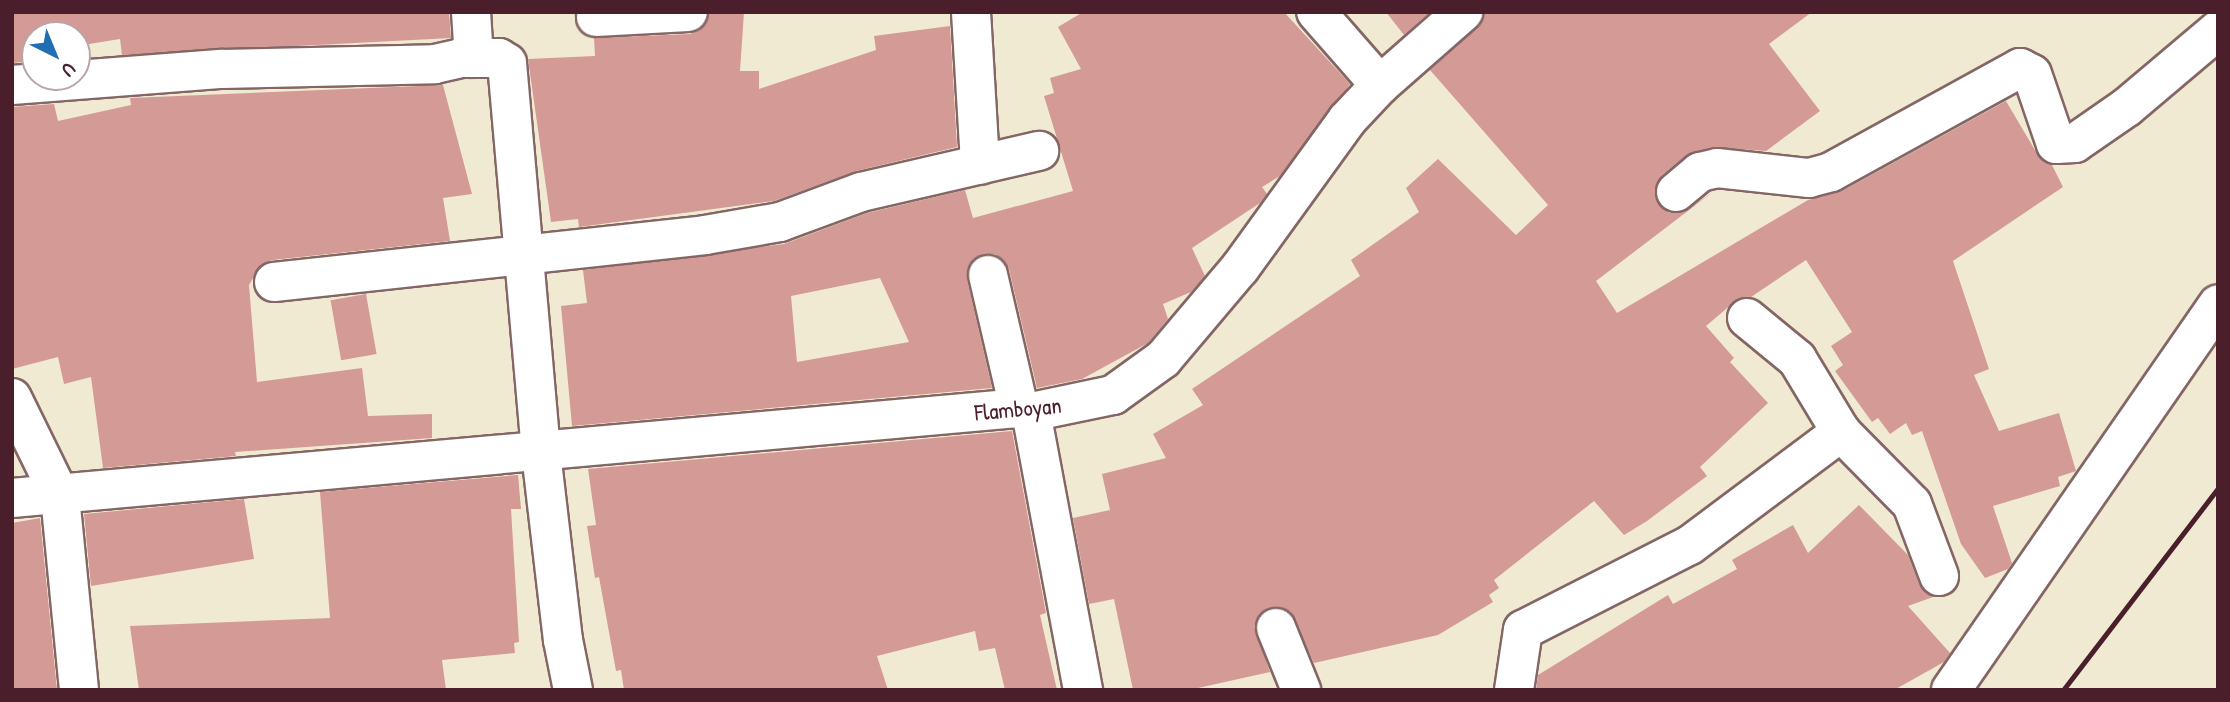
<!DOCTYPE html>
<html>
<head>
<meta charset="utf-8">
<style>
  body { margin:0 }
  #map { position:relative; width:2230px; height:702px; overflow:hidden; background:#f1ead2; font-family:"Patrick Hand",sans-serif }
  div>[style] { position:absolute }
  .building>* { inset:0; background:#d49a96; transform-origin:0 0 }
  .roads { filter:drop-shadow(2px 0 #846665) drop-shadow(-2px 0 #846665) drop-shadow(0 2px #846665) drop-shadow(0 -2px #846665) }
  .minor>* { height:38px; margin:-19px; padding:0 19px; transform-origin:19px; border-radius:19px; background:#fff }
  .rail>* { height:5px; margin:-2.5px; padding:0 2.5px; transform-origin:2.5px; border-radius:2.5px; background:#4a1f2b }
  span { translate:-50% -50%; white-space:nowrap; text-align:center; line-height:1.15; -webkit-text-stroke:7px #fff; paint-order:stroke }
  .street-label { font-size:23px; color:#4a1f2b }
  .frame { position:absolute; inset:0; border:14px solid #4a1f2b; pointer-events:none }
  .north { position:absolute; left:21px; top:21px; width:70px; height:70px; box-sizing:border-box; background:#fff; border:2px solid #b7a5aa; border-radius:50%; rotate:137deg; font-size:19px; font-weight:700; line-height:28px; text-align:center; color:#4a1f2b }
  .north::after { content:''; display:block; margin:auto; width:24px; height:32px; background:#1f6fb2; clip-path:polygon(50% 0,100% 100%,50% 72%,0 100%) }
</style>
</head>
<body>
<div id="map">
  <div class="building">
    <div style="clip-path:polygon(12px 12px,449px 12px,451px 38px,122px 55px,120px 39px,77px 46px,77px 35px,35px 35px,35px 61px,12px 63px)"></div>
    <div style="clip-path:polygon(710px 12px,744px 12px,740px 71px,759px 71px,759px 89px,876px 50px,874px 36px,950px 26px,957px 147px,856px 171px,774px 201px,579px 227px,578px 219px,551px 222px,528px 59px,595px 56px,594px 38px,690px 34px,700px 30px)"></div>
    <div style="clip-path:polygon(evenodd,1083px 12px,1284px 12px,1350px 84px,1280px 176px,1262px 187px,1267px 194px,1260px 203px,1192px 248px,1205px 276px,1191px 292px,1163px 304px,1168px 319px,1148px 343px,1082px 379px,1037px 388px,1009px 269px,995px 254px,984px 254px,973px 260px,967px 279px,992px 388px,572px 426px,561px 306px,587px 303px,583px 270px,784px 244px,867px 213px,965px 190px,973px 218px,1073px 191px,1044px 96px,1054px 93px,1050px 78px,1081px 69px,1058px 27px,1083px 12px,880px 278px,909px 342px,797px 362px,791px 296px,880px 278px)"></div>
    <div style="clip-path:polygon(1386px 12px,1430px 12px,1404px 35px)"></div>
    <div style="clip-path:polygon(1484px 12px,1812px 12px,1769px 44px,1820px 111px,1766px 151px,1712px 147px,1687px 155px,1662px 175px,1655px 196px,1669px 213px,1689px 209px,1714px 191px,1596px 281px,1617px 313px,1808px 200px,1842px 191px,2006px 101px,2036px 152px,2052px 165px,2063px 187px,1953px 261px,1989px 369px,1974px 375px,1999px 431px,2059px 413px,2076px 471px,2058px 477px,2060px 486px,1993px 506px,2012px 563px,2008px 569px,1985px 578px,1961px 544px,1922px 431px,1912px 435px,1906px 423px,1890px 434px,1878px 418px,1872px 422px,1835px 371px,1843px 365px,1831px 346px,1852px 332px,1806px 260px,1751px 297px,1739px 298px,1706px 326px,1734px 358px,1730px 362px,1768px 403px,1700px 467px,1707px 476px,1647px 521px,1624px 535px,1594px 501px,1494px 580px,1499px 588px,1489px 595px,1493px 602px,1438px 635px,1314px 663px,1290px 611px,1268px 608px,1254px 626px,1270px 672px,1189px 690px,1133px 690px,1114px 599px,1089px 604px,1073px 518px,1110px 510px,1102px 474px,1166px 458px,1153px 434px,1203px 405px,1192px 389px,1360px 276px,1351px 260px,1419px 212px,1406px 188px,1438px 159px,1516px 235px,1548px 205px,1430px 70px,1477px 28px)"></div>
    <div style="clip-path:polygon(443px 85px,472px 194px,443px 198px,450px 241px,272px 260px,261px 265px,249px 285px,257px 382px,362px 368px,368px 416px,432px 414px,432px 438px,235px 452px,236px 456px,103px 468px,91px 377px,64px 384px,58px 357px,12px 369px,12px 107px,54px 104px,58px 121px,131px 105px,130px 98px)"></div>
    <div style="left:366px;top:294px;width:61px;height:36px;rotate:80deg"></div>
    <div style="clip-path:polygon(1012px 431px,1046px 613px,1040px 615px,1057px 690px,1005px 690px,995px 648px,979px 651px,975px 631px,877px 656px,888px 690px,624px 690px,621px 670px,616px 671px,599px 577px,595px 578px,587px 526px,596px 525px,588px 469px)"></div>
    <div style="clip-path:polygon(518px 475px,521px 509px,511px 509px,519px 642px,514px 643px,515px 653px,442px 660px,446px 690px,139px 690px,130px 626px,330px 618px,320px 492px)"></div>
    <div style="clip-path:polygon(244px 499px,254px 559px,91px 586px,84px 514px)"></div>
    <div style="clip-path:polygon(1859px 505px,1908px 555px,1919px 584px,1933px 597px,1908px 606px,1950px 653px,1944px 662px,1894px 690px,1536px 690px,1538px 675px,1668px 595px,1673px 604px,1737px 569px,1732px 560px,1793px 525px,1808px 553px)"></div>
    <div style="clip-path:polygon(40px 518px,57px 690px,14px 690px,12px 523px)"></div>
  </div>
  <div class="roads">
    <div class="minor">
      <div style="left:471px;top:12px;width:46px;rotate:86.3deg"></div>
      <div style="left:971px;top:12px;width:153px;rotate:86.6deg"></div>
      <div style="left:596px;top:17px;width:92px;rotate:-3.1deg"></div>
      <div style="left:12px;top:85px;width:211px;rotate:-4.4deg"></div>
      <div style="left:222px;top:69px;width:213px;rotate:-1.3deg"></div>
      <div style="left:435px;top:64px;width:27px;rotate:-13deg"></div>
      <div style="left:461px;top:58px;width:38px"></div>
      <div style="left:499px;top:58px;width:9px;rotate:32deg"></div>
      <div style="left:507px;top:63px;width:391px;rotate:85deg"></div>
      <div style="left:541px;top:453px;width:188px;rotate:83.3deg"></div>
      <div style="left:563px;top:640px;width:51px;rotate:78.7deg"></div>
      <div style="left:1380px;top:85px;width:111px;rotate:-41.3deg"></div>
      <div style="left:1676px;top:192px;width:31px;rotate:-40deg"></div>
      <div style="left:1700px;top:172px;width:17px;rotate:-13deg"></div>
      <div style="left:1717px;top:168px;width:93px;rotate:6.2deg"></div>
      <div style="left:1809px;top:178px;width:23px;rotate:-15deg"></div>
      <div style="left:1831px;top:172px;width:216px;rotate:-28.8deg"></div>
      <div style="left:2020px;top:68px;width:13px;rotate:27deg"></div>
      <div style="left:2032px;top:74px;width:74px;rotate:71.1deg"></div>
      <div style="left:2056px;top:144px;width:19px;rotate:-3deg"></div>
      <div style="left:2075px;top:143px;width:63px;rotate:-34.7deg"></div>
      <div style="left:2127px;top:107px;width:119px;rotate:-40.2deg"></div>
      <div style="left:988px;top:275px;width:137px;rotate:76.9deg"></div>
      <div style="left:274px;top:282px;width:434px;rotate:-6.2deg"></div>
      <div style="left:705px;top:235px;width:76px;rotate:-9.8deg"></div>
      <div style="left:780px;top:222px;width:86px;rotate:-20.3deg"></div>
      <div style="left:861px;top:192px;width:183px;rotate:-13deg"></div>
      <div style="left:1747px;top:318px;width:65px;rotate:39.4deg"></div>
      <div style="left:1797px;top:359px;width:85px;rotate:58.9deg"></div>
      <div style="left:1841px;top:432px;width:101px;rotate:45.4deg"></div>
      <div style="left:1912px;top:504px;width:77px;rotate:69.4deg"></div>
      <div style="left:12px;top:398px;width:109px;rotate:63.9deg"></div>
      <div style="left:60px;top:496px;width:195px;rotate:84.4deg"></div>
      <div style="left:1031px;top:412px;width:283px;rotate:79.4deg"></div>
      <div style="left:12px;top:498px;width:1011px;rotate:-5.11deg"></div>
      <div style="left:1019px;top:408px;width:13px;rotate:18deg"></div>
      <div style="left:1031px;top:412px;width:84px;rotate:-11.7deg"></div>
      <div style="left:1113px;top:395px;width:62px;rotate:-35.8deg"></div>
      <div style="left:1163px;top:359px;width:119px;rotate:-49.8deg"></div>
      <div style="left:1240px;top:268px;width:183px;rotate:-54.1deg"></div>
      <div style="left:1347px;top:120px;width:48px;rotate:-46.7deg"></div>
      <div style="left:1380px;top:85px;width:97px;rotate:-131.2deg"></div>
      <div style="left:1276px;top:628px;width:67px;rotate:68deg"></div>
      <div style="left:1514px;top:690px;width:61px;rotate:-81.5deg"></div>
      <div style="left:1523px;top:630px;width:187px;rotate:-27deg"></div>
      <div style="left:1690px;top:545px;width:189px;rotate:-36.8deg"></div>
      <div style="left:1951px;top:690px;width:469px;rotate:-55.3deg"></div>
    </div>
  </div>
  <div class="rail">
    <div style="left:2063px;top:690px;width:255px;rotate:-52.5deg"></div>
  </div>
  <div class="street-label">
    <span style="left:1018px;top:409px;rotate:-5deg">Flamboyan</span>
  </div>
  <div class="frame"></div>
  <div class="north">U</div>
</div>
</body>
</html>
